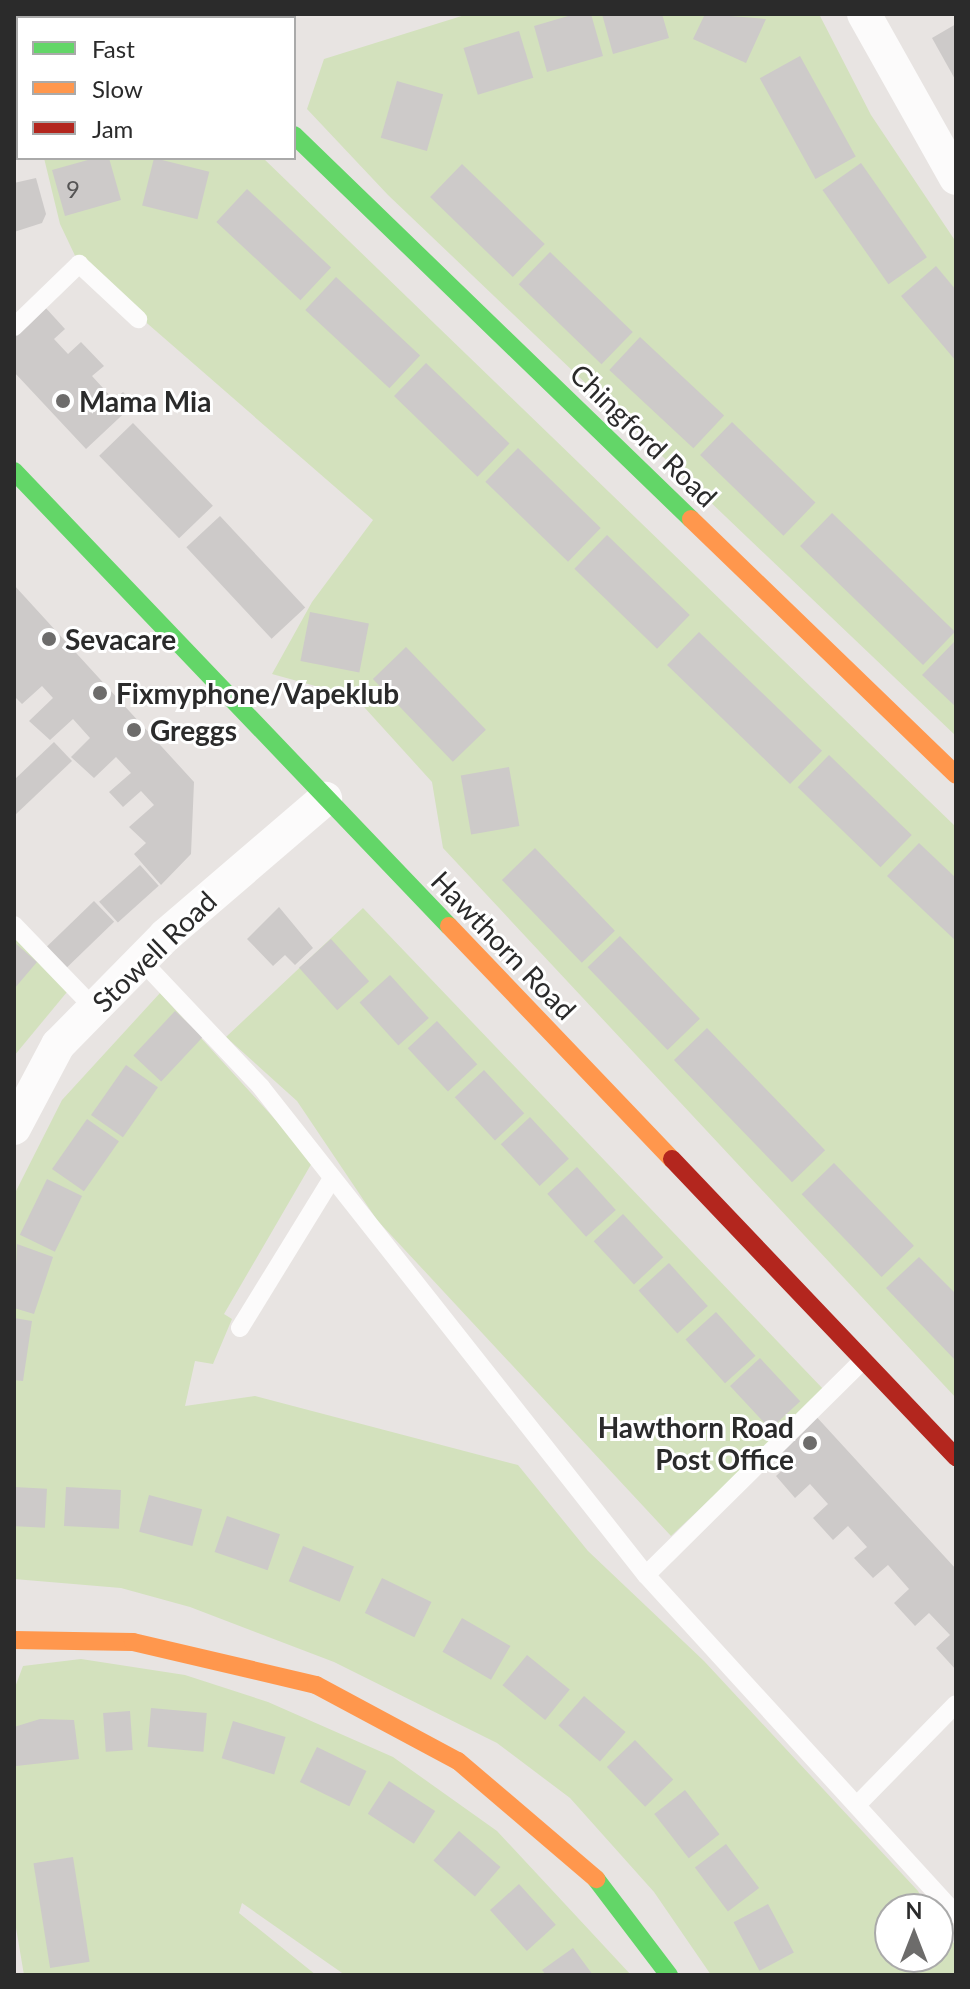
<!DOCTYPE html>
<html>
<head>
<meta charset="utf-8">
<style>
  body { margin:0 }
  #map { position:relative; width:970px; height:1989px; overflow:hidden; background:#e8e4e2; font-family:Lato,sans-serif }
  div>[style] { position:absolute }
  .green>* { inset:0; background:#d3e1bd }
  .building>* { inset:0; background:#cdcac9; transform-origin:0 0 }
  .lane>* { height:18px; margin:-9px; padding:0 9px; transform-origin:9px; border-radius:9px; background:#fcfbfb }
  .street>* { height:34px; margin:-17px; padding:0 17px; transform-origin:17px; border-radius:17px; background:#fcfbfb }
  .fast>* { height:18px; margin:-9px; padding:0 9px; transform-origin:9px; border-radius:9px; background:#63d668 }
  .slow>* { height:18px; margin:-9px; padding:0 9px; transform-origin:9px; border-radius:9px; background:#ff974d }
  .jam>* { height:18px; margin:-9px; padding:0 9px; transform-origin:9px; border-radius:9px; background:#b3261e }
  .dots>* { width:22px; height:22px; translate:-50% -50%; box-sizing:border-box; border:4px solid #fff; border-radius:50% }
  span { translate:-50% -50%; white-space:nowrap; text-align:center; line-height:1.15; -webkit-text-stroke:6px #fff; paint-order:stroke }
  .number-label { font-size:24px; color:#555454 }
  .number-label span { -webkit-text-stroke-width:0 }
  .poi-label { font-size:28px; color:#2b2b2b; font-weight:700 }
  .left { translate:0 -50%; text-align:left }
  .right { translate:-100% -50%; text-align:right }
  .street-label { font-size:28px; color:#2b2b2b }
  .frame { position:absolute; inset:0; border:16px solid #2b2b2b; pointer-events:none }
  .legend { position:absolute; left:16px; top:16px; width:280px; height:144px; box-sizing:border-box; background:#fff; border:2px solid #aaa; margin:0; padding:10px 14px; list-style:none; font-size:24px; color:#2b2b2b }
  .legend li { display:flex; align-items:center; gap:16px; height:40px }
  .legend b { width:40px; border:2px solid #aaa }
  .north { position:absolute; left:874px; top:1893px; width:80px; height:80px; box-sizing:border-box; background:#fff; border:2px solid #aaa; border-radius:50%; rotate:0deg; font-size:22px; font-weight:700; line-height:32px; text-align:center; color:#2b2b2b }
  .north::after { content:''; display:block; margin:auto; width:28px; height:36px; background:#6d6c6b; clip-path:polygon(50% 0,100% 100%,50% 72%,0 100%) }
</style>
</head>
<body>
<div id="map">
  <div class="green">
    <div style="clip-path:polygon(468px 14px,819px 14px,871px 115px,956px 242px,956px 736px,388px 195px,307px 109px,324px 59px)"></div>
    <div style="clip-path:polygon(44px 158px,263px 158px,956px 827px,956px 1398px,443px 848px,432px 782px,355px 697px,272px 674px,312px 602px,373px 520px,79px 264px,60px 224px)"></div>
    <div style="clip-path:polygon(363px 908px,825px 1391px,671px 1536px,377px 1220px,297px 1101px,226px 1037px)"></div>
    <div style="clip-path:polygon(14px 932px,67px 992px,14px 1056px)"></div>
    <div style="clip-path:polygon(160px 993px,313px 1161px,224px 1314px,232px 1319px,213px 1364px,195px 1361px,185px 1406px,255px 1396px,518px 1465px,588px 1551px,704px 1661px,918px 1891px,928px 1909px,890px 1909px,890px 1957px,938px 1957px,938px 1928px,956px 1945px,956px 1975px,711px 1975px,654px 1892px,570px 1798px,497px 1743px,334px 1662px,190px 1607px,121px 1588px,14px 1579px,14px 1195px,62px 1100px)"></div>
    <div style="clip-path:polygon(81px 1659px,185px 1675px,268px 1702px,393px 1757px,497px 1831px,631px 1975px,345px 1975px,242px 1903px,239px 1913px,316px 1975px,24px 1975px,14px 1916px,14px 1690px,23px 1666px)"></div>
  </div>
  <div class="building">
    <div style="clip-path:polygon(575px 14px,591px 14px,603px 56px,547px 72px,534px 26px)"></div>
    <div style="clip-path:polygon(602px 14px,662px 14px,669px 38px,613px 54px)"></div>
    <div style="clip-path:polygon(705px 14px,766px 19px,746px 63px,693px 39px)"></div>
    <div style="clip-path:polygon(956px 24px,956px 81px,932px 38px)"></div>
    <div style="left:519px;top:31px;width:49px;height:58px;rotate:73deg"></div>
    <div style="left:800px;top:56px;width:115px;height:46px;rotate:61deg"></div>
    <div style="left:397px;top:81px;width:48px;height:59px;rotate:16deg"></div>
    <div style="clip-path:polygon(95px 158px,109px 158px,121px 200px,65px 216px,52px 170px)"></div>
    <div style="left:154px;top:158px;width:57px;height:49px;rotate:14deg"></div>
    <div style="left:861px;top:163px;width:115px;height:47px;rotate:55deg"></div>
    <div style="left:462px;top:164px;width:115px;height:46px;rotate:44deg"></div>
    <div style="clip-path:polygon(36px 178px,46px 214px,42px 223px,14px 232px,14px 183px)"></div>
    <div style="left:247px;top:189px;width:115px;height:45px;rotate:43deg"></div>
    <div style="left:550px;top:252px;width:115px;height:45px;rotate:44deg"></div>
    <div style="clip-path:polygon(936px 266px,956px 290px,956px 361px,901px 296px)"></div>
    <div style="left:336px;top:277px;width:115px;height:45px;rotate:43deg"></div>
    <div style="clip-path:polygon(44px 306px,65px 329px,54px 339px,68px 354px,81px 342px,104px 366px,92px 376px,114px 400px,123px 392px,134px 404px,86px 449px,14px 372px,14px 333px)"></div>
    <div style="left:640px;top:337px;width:115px;height:45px;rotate:43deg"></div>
    <div style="left:426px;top:363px;width:116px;height:46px;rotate:44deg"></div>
    <div style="left:732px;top:422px;width:116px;height:46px;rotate:44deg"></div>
    <div style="left:133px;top:423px;width:115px;height:47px;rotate:46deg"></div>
    <div style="left:518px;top:448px;width:115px;height:47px;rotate:44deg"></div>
    <div style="left:832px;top:513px;width:171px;height:46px;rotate:44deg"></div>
    <div style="left:220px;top:516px;width:125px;height:46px;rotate:47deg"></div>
    <div style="left:607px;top:535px;width:115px;height:47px;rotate:44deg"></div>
    <div style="clip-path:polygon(14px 585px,194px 782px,191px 854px,161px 885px,134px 854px,146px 843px,129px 827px,154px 805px,141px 791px,123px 807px,109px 792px,131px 773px,116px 757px,94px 778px,71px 757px,90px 738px,73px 719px,50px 740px,29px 721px,53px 698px,42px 686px,22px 704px,14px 696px)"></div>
    <div style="left:310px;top:612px;width:60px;height:50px;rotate:11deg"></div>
    <div style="left:699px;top:632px;width:171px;height:46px;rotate:44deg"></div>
    <div style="clip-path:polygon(954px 642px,956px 644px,956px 707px,922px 675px)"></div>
    <div style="left:406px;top:647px;width:115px;height:46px;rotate:46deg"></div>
    <div style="clip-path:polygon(54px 742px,72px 761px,14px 816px,14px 780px)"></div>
    <div style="left:829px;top:755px;width:115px;height:45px;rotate:44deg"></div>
    <div style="left:509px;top:767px;width:60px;height:49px;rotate:80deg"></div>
    <div style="clip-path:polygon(919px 843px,956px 878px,956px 941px,887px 876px)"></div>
    <div style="left:535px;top:848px;width:115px;height:46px;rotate:46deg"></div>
    <div style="left:140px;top:865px;width:28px;height:55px;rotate:48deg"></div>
    <div style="left:94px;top:901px;width:29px;height:69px;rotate:46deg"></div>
    <div style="clip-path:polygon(279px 907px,313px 948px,295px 965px,285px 955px,273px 966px,247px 939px)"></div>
    <div style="left:620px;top:936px;width:115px;height:45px;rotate:46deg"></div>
    <div style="left:331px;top:939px;width:57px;height:43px;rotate:48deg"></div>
    <div style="clip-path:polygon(14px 942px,37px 962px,14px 989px)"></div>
    <div style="left:390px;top:975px;width:58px;height:41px;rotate:48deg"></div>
    <div style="left:175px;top:1011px;width:38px;height:61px;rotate:43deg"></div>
    <div style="left:437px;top:1021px;width:59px;height:40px;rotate:47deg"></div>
    <div style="left:707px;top:1028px;width:170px;height:46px;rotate:46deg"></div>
    <div style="left:126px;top:1065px;width:39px;height:61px;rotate:35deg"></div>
    <div style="left:484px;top:1070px;width:59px;height:40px;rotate:47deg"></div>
    <div style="left:530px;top:1117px;width:57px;height:40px;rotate:47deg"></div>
    <div style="left:87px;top:1119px;width:39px;height:61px;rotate:35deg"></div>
    <div style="left:834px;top:1163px;width:115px;height:45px;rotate:46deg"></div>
    <div style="left:577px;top:1167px;width:58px;height:40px;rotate:48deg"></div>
    <div style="left:47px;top:1179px;width:39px;height:62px;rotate:26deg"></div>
    <div style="left:623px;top:1214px;width:59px;height:40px;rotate:47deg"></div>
    <div style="clip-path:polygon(17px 1244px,53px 1257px,34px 1314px,14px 1308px)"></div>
    <div style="clip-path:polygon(919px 1257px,956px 1294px,956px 1361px,886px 1288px)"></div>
    <div style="left:669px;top:1263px;width:58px;height:41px;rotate:48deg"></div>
    <div style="left:716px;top:1312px;width:59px;height:41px;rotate:48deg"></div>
    <div style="clip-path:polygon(14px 1318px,32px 1321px,23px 1381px,14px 1380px)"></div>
    <div style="left:760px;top:1358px;width:59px;height:41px;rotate:47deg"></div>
    <div style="clip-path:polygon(813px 1413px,956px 1569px,956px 1670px,936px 1648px,950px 1635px,929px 1613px,915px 1626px,894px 1603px,909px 1589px,888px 1565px,873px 1578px,854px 1558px,867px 1547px,848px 1526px,833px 1540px,813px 1518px,828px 1504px,810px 1484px,795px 1498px,776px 1476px,791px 1462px,777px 1446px)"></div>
    <div style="left:14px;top:1487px;width:33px;height:39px;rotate:3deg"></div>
    <div style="left:66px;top:1487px;width:55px;height:39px;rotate:3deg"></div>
    <div style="left:149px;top:1495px;width:55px;height:38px;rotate:15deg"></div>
    <div style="left:227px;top:1516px;width:56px;height:38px;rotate:19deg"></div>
    <div style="left:303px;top:1546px;width:55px;height:38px;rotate:22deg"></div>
    <div style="left:382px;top:1578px;width:55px;height:39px;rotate:26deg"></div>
    <div style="left:462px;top:1618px;width:56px;height:39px;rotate:30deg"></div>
    <div style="left:527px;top:1655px;width:55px;height:39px;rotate:39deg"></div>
    <div style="left:584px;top:1696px;width:55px;height:39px;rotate:41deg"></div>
    <div style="left:151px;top:1708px;width:56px;height:39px;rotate:5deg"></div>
    <div style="left:130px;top:1711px;width:39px;height:27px;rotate:86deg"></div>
    <div style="clip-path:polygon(40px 1719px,74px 1720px,79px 1759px,16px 1766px,14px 1727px)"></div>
    <div style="left:233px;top:1721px;width:55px;height:39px;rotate:17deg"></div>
    <div style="left:635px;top:1740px;width:55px;height:39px;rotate:46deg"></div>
    <div style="left:317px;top:1747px;width:55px;height:39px;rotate:26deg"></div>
    <div style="left:389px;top:1781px;width:55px;height:39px;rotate:33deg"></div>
    <div style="left:685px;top:1790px;width:56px;height:39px;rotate:52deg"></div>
    <div style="left:459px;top:1831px;width:55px;height:39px;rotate:41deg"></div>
    <div style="left:726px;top:1844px;width:55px;height:39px;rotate:53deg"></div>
    <div style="left:73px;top:1857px;width:106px;height:40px;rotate:81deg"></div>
    <div style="left:519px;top:1884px;width:55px;height:39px;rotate:48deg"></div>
    <div style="left:768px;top:1904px;width:55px;height:39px;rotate:62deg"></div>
    <div style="clip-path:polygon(573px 1948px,593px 1975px,546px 1975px,542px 1970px)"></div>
  </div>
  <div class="lane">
    <div style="left:14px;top:327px;width:91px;rotate:-44.1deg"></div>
    <div style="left:79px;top:264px;width:81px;rotate:43deg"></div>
    <div style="left:14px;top:925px;width:115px;rotate:46.1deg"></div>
    <div style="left:141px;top:960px;width:175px;rotate:46.6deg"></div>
    <div style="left:261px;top:1087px;width:622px;rotate:51.73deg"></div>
    <div style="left:646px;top:1575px;width:460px;rotate:47.6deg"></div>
    <div style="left:240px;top:1328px;width:174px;rotate:-58.4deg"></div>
    <div style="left:646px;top:1575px;width:305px;rotate:-44.7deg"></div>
    <div style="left:857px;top:1805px;width:141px;rotate:-45.6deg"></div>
  </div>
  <div class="street">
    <div style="left:200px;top:14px;width:4px;rotate:76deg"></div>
    <div style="left:864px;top:14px;width:188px;rotate:60.7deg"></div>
    <div style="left:231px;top:18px;width:14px;rotate:-17deg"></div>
    <div style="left:14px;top:91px;width:4px;rotate:-14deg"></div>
    <div style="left:14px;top:1128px;width:94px;rotate:-62.1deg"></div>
    <div style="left:58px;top:1045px;width:153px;rotate:-45.5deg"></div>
    <div style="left:165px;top:936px;width:211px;rotate:-40.6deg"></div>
  </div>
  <div class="fast">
    <div style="left:294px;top:135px;width:552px;rotate:44.05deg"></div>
    <div style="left:14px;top:471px;width:629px;rotate:46.29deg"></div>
    <div style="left:596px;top:1879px;width:121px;rotate:52.8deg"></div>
  </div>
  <div class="slow">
    <div style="left:691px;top:519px;width:368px;rotate:44deg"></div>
    <div style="left:449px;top:926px;width:323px;rotate:46.3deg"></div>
    <div style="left:14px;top:1640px;width:119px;rotate:1deg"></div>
    <div style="left:133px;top:1642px;width:188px;rotate:13.2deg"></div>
    <div style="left:316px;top:1685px;width:161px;rotate:28.2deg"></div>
    <div style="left:458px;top:1761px;width:182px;rotate:40.5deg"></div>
  </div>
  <div class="jam">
    <div style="left:672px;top:1159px;width:412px;rotate:46.4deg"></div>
  </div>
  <div class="dots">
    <div style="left:63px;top:401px;background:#6d6c6b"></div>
    <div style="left:49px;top:639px;background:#6d6c6b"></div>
    <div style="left:100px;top:693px;background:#6d6c6b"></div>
    <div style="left:134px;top:730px;background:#6d6c6b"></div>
    <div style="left:810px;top:1443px;background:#6d6c6b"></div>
  </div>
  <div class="number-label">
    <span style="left:73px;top:189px">9</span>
  </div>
  <div class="poi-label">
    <span class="left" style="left:79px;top:401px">Mama Mia</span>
    <span class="left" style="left:65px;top:639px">Sevacare</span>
    <span class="left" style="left:116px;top:693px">Fixmyphone/Vapeklub</span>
    <span class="left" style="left:150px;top:730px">Greggs</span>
    <span class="right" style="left:794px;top:1443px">Hawthorn Road<br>Post Office</span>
  </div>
  <div class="street-label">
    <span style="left:644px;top:435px;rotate:44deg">Chingford Road</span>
    <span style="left:504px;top:945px;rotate:46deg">Hawthorn Road</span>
    <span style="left:154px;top:951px;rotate:-44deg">Stowell Road</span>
  </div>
  <div class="frame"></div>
  <ul class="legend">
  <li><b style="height:10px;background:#63d668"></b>Fast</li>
  <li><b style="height:10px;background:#ff974d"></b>Slow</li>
  <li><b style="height:10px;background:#b3261e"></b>Jam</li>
  </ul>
  <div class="north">N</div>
</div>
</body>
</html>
